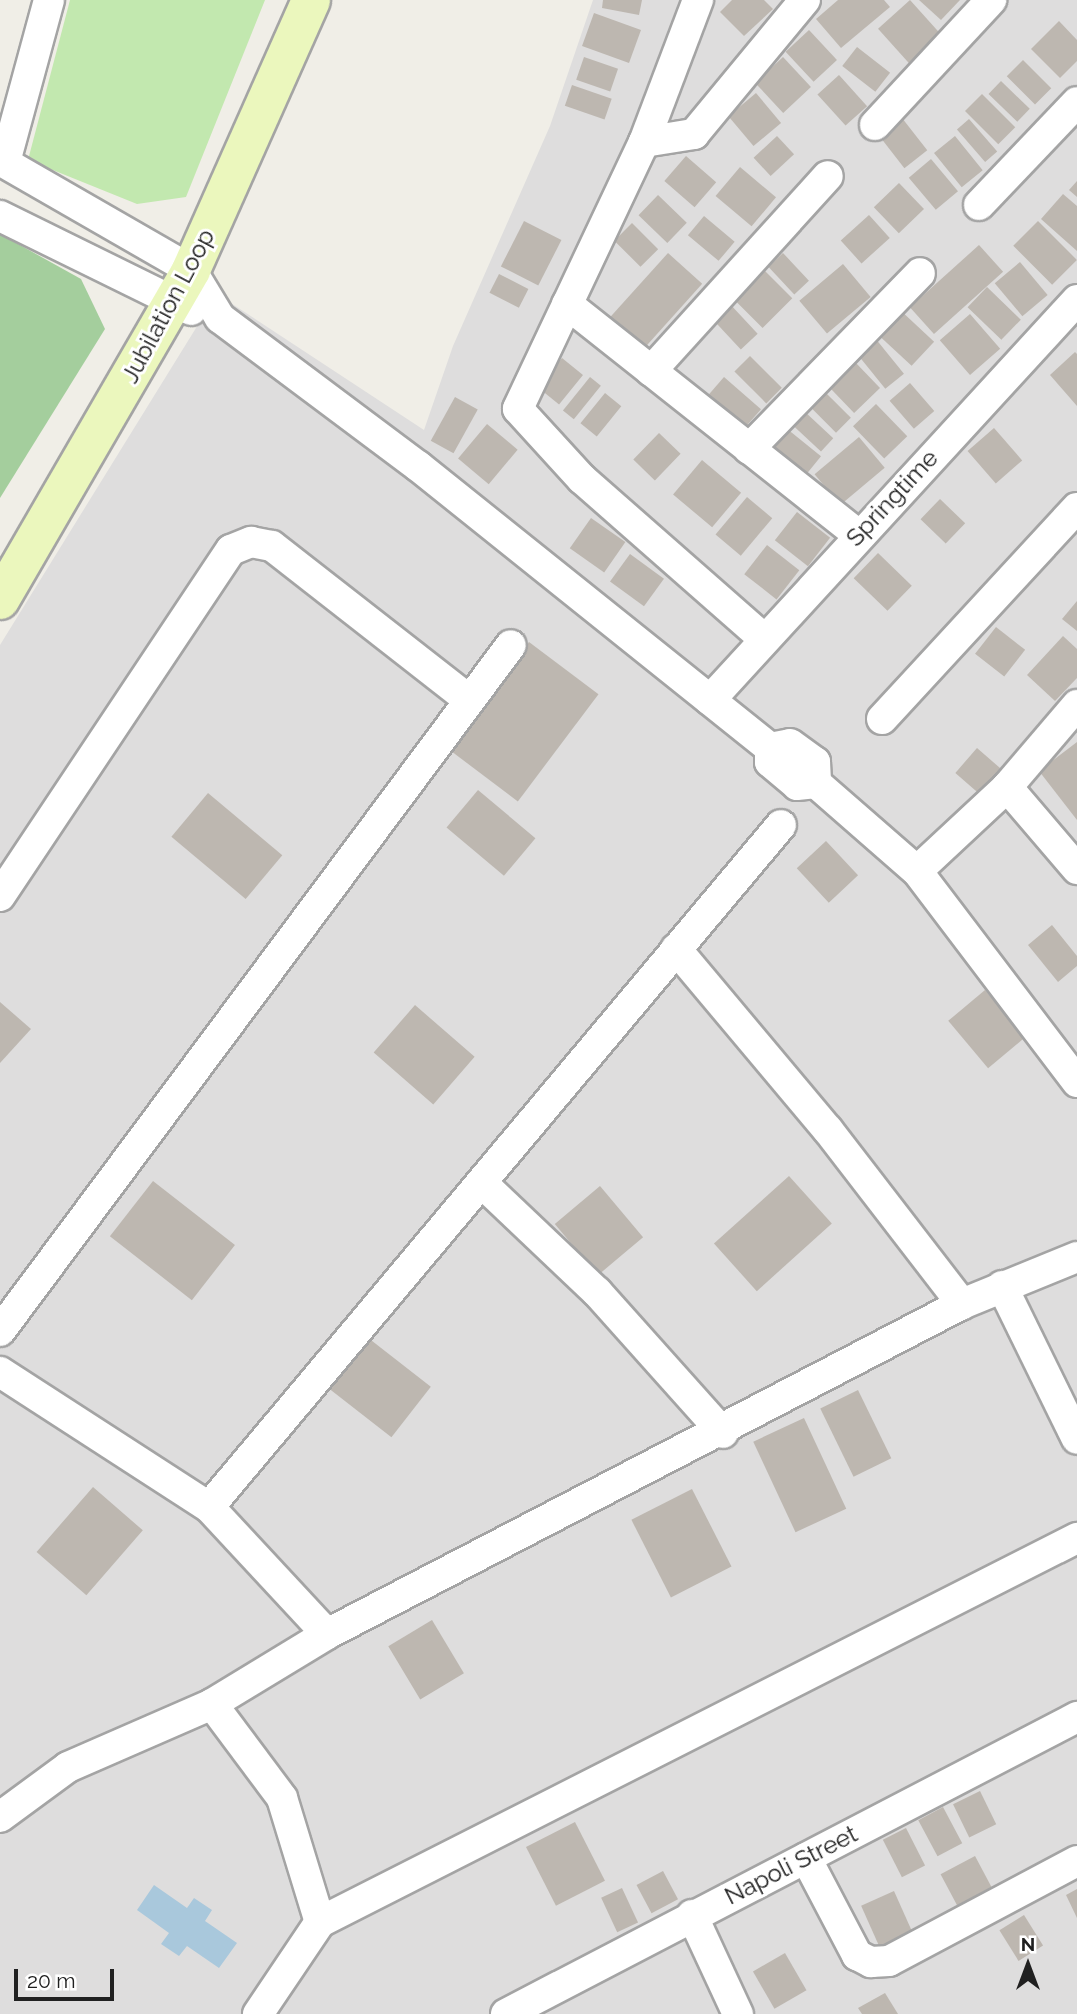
<!DOCTYPE html>
<html>
<head>
<meta charset="utf-8">
<style>
  body { margin:0 }
  #map { position:relative; width:1077px; height:2014px; overflow:hidden; background:#f0eee7; font-family:Raleway,sans-serif }
  div>[style] { position:absolute }
  .residential>* { inset:0; background:#dedddd }
  .grass>* { inset:0; background:#c2e8af }
  .forest>* { inset:0; background:#a4ce9d }
  .water>* { inset:0; background:#a9c8dc }
  .building>* { inset:0; background:#bdb7b0; transform-origin:0 0 }
  .roads { filter:drop-shadow(2px 0 #a4a4a4) drop-shadow(-2px 0 #a4a4a4) drop-shadow(0 2px #a4a4a4) drop-shadow(0 -2px #a4a4a4) }
  .minor>* { height:30px; margin:-15px; padding:0 15px; transform-origin:15px; border-radius:15px; background:#fff }
  .secondary>* { height:38px; margin:-19px; padding:0 19px; transform-origin:19px; border-radius:19px; background:#ebf7bd }
  span { translate:-50% -50%; white-space:nowrap; text-align:center; line-height:1.15; -webkit-text-stroke:6px #fff; paint-order:stroke }
  .street-label { font-size:24px; color:#202020 }
  .north { position:absolute; left:993px; top:1930px; width:70px; height:70px; -webkit-text-stroke:5px #fff; paint-order:stroke; rotate:0deg; font-size:19px; font-weight:700; line-height:28px; text-align:center; color:#202020 }
  .north::after { content:''; display:block; margin:auto; width:24px; height:32px; background:#202020; clip-path:polygon(50% 0,100% 100%,50% 72%,0 100%) }
  .scale { position:absolute; left:14px; top:1969px; width:100px; height:32px; box-sizing:border-box; border:4px solid #202020; border-top:0; padding-left:9px; font-size:21px; line-height:24px; white-space:nowrap; color:#202020; -webkit-text-stroke:5px #fff; paint-order:stroke }
</style>
</head>
<body>
<div id="map">
  <div class="residential">
    <div style="clip-path:polygon(593px 0,1077px 0,1077px 2014px,0 2014px,0 645px,217px 294px,424px 430px,453px 346px,550px 126px)"></div>
  </div>
  <div class="grass">
    <div style="clip-path:polygon(70px 0,265px 0,186px 197px,137px 204px,28px 160px)"></div>
  </div>
  <div class="forest">
    <div style="clip-path:polygon(0 234px,81px 279px,105px 329px,0 498px)"></div>
  </div>
  <div class="water">
    <div style="clip-path:polygon(154px 1885px,187px 1908px,194px 1898px,212px 1910px,205px 1921px,237px 1943px,219px 1968px,187px 1946px,179px 1956px,161px 1944px,169px 1933px,137px 1910px)"></div>
  </div>
  <div class="building">
    <div style="clip-path:polygon(603px 0,642px 0,639px 15px,602px 8px)"></div>
    <div style="clip-path:polygon(732px 0,764px 0,773px 9px,744px 36px,720px 12px)"></div>
    <div style="clip-path:polygon(838px 0,884px 0,890px 7px,841px 48px,816px 19px)"></div>
    <div style="left:910px;top:0;width:46px;height:43px;rotate:48deg"></div>
    <div style="clip-path:polygon(919px 0,960px 0,941px 20px)"></div>
    <div style="left:594px;top:13px;width:50px;height:35px;rotate:20deg"></div>
    <div style="clip-path:polygon(1059px 21px,1077px 40px,1077px 61px,1060px 78px,1031px 49px)"></div>
    <div style="left:809px;top:30px;width:41px;height:32px;rotate:47deg"></div>
    <div style="left:857px;top:47px;width:42px;height:24px;rotate:38deg"></div>
    <div style="left:584px;top:57px;width:36px;height:24px;rotate:19deg"></div>
    <div style="left:783px;top:57px;width:41px;height:38px;rotate:47deg"></div>
    <div style="left:1023px;top:60px;width:40px;height:23px;rotate:45deg"></div>
    <div style="left:839px;top:75px;width:42px;height:29px;rotate:48deg"></div>
    <div style="left:1001px;top:81px;width:40px;height:18px;rotate:44deg"></div>
    <div style="left:572px;top:85px;width:42px;height:22px;rotate:19deg"></div>
    <div style="left:756px;top:93px;width:39px;height:36px;rotate:50deg"></div>
    <div style="left:982px;top:94px;width:47px;height:24px;rotate:45deg"></div>
    <div style="left:902px;top:118px;width:41px;height:29px;rotate:52deg"></div>
    <div style="left:969px;top:119px;width:43px;height:16px;rotate:49deg"></div>
    <div style="left:777px;top:136px;width:25px;height:32px;rotate:47deg"></div>
    <div style="left:955px;top:136px;width:44px;height:27px;rotate:51deg"></div>
    <div style="left:686px;top:156px;width:40px;height:33px;rotate:41deg"></div>
    <div style="left:931px;top:159px;width:42px;height:29px;rotate:50deg"></div>
    <div style="left:740px;top:167px;width:47px;height:38px;rotate:40deg"></div>
    <div style="clip-path:polygon(1077px 181px,1077px 197px,1069px 190px)"></div>
    <div style="left:899px;top:183px;width:36px;height:35px;rotate:46deg"></div>
    <div style="clip-path:polygon(1063px 194px,1077px 206px,1077px 251px,1041px 219px)"></div>
    <div style="left:658px;top:195px;width:40px;height:28px;rotate:44deg"></div>
    <div style="left:869px;top:215px;width:31px;height:38px;rotate:48deg"></div>
    <div style="left:704px;top:216px;width:40px;height:25px;rotate:40deg"></div>
    <div style="left:524px;top:221px;width:42px;height:51px;rotate:27deg"></div>
    <div style="left:1038px;top:221px;width:55px;height:35px;rotate:45deg"></div>
    <div style="left:632px;top:223px;width:37px;height:25px;rotate:45deg"></div>
    <div style="left:979px;top:245px;width:36px;height:93px;rotate:48deg"></div>
    <div style="left:668px;top:253px;width:46px;height:95px;rotate:42deg"></div>
    <div style="left:783px;top:253px;width:38px;height:20px;rotate:47deg"></div>
    <div style="left:1020px;top:262px;width:43px;height:33px;rotate:50deg"></div>
    <div style="left:843px;top:264px;width:43px;height:57px;rotate:50deg"></div>
    <div style="left:764px;top:270px;width:40px;height:42px;rotate:45deg"></div>
    <div style="left:499px;top:274px;width:33px;height:21px;rotate:27deg"></div>
    <div style="left:987px;top:287px;width:47px;height:28px;rotate:44deg"></div>
    <div style="left:729px;top:303px;width:42px;height:23px;rotate:47deg"></div>
    <div style="left:899px;top:309px;width:48px;height:33px;rotate:43deg"></div>
    <div style="left:970px;top:314px;width:46px;height:40px;rotate:49deg"></div>
    <div style="left:875px;top:338px;width:46px;height:24px;rotate:51deg"></div>
    <div style="clip-path:polygon(1075px 352px,1077px 354px,1077px 406px,1050px 375px)"></div>
    <div style="left:750px;top:356px;width:45px;height:22px;rotate:45deg"></div>
    <div style="left:562px;top:358px;width:27px;height:38px;rotate:39deg"></div>
    <div style="left:855px;top:362px;width:36px;height:36px;rotate:46deg"></div>
    <div style="left:590px;top:377px;width:14px;height:43px;rotate:39deg"></div>
    <div style="left:724px;top:377px;width:49px;height:36px;rotate:41deg"></div>
    <div style="left:910px;top:383px;width:37px;height:27px;rotate:49deg"></div>
    <div style="left:824px;top:391px;width:38px;height:21px;rotate:45deg"></div>
    <div style="left:605px;top:393px;width:21px;height:39px;rotate:39deg"></div>
    <div style="left:455px;top:397px;width:26px;height:50px;rotate:29deg"></div>
    <div style="left:876px;top:404px;width:45px;height:32px;rotate:46deg"></div>
    <div style="left:804px;top:411px;width:40px;height:18px;rotate:43deg"></div>
    <div style="left:487px;top:424px;width:40px;height:45px;rotate:40deg"></div>
    <div style="left:786px;top:428px;width:45px;height:28px;rotate:39deg"></div>
    <div style="left:994px;top:428px;width:43px;height:35px;rotate:49deg"></div>
    <div style="left:659px;top:433px;width:30px;height:37px;rotate:44deg"></div>
    <div style="left:859px;top:437px;width:40px;height:58px;rotate:50deg"></div>
    <div style="left:702px;top:460px;width:51px;height:45px;rotate:40deg"></div>
    <div style="left:747px;top:497px;width:33px;height:49px;rotate:40deg"></div>
    <div style="left:940px;top:499px;width:35px;height:28px;rotate:44deg"></div>
    <div style="left:797px;top:512px;width:42px;height:36px;rotate:38deg"></div>
    <div style="left:591px;top:518px;width:42px;height:37px;rotate:35deg"></div>
    <div style="left:767px;top:545px;width:41px;height:37px;rotate:38deg"></div>
    <div style="left:878px;top:553px;width:47px;height:35px;rotate:44deg"></div>
    <div style="left:630px;top:554px;width:42px;height:34px;rotate:36deg"></div>
    <div style="clip-path:polygon(1077px 601px,1077px 631px,1062px 619px)"></div>
    <div style="left:996px;top:627px;width:37px;height:34px;rotate:38deg"></div>
    <div style="clip-path:polygon(1063px 636px,1077px 649px,1077px 678px,1055px 701px,1027px 675px)"></div>
    <div style="left:529px;top:642px;width:87px;height:134px;rotate:37deg"></div>
    <div style="clip-path:polygon(1077px 742px,1077px 820px,1039px 771px)"></div>
    <div style="left:977px;top:748px;width:32px;height:33px;rotate:41deg"></div>
    <div style="left:478px;top:790px;width:75px;height:49px;rotate:40deg"></div>
    <div style="left:208px;top:793px;width:97px;height:57px;rotate:40deg"></div>
    <div style="left:826px;top:841px;width:47px;height:40px;rotate:47deg"></div>
    <div style="clip-path:polygon(1052px 925px,1077px 956px,1077px 966px,1058px 982px,1028px 945px)"></div>
    <div style="left:985px;top:990px;width:62px;height:48px;rotate:50deg"></div>
    <div style="clip-path:polygon(0 1002px,31px 1029px,0 1063px)"></div>
    <div style="left:415px;top:1005px;width:79px;height:63px;rotate:41deg"></div>
    <div style="left:789px;top:1176px;width:64px;height:101px;rotate:48deg"></div>
    <div style="left:153px;top:1181px;width:104px;height:70px;rotate:38deg"></div>
    <div style="left:600px;top:1186px;width:67px;height:59px;rotate:50deg"></div>
    <div style="left:367px;top:1337px;width:81px;height:64px;rotate:38deg"></div>
    <div style="left:858px;top:1390px;width:76px;height:42px;rotate:64deg"></div>
    <div style="left:804px;top:1418px;width:100px;height:56px;rotate:65deg"></div>
    <div style="left:93px;top:1487px;width:66px;height:86px;rotate:41deg"></div>
    <div style="left:692px;top:1489px;width:87px;height:68px;rotate:63deg"></div>
    <div style="left:432px;top:1620px;width:62px;height:51px;rotate:59deg"></div>
    <div style="left:980px;top:1791px;width:37px;height:30px;rotate:64deg"></div>
    <div style="left:943px;top:1807px;width:41px;height:28px;rotate:62deg"></div>
    <div style="left:575px;top:1822px;width:66px;height:55px;rotate:63deg"></div>
    <div style="left:906px;top:1828px;width:42px;height:26px;rotate:63deg"></div>
    <div style="left:975px;top:1856px;width:38px;height:39px;rotate:62deg"></div>
    <div style="left:663px;top:1871px;width:32px;height:30px;rotate:62deg"></div>
    <div style="left:622px;top:1888px;width:38px;height:23px;rotate:65deg"></div>
    <div style="clip-path:polygon(1077px 1889px,1077px 1918px,1066px 1895px)"></div>
    <div style="left:894px;top:1891px;width:45px;height:36px;rotate:66deg"></div>
    <div style="left:1024px;top:1915px;width:36px;height:29px;rotate:58deg"></div>
    <div style="left:785px;top:1953px;width:43px;height:37px;rotate:60deg"></div>
    <div style="clip-path:polygon(885px 1993px,898px 2014px,862px 2014px,858px 2008px)"></div>
  </div>
  <div class="roads">
    <div class="minor">
      <div style="left:698px;top:0;width:152px;rotate:110.8deg"></div>
      <div style="left:644px;top:142px;width:295px;rotate:115.3deg"></div>
      <div style="left:518px;top:409px;width:95px;rotate:47.6deg"></div>
      <div style="left:582px;top:479px;width:240px;rotate:41.3deg"></div>
      <div style="left:875px;top:125px;width:171px;rotate:-47.1deg"></div>
      <div style="left:644px;top:142px;width:51px;rotate:-9.1deg"></div>
      <div style="left:694px;top:134px;width:174px;rotate:-50.4deg"></div>
      <div style="left:0;top:160px;width:220px;rotate:29.9deg"></div>
      <div style="left:191px;top:270px;width:56px;rotate:58.9deg"></div>
      <div style="left:220px;top:318px;width:247px;rotate:36.8deg"></div>
      <div style="left:418px;top:466px;width:451px;rotate:38.7deg"></div>
      <div style="left:770px;top:748px;width:20px;rotate:-11deg"></div>
      <div style="left:790px;top:744px;width:31px;rotate:36deg"></div>
      <div style="left:815px;top:762px;width:21px;rotate:87deg"></div>
      <div style="left:816px;top:783px;width:134px;rotate:41.1deg"></div>
      <div style="left:917px;top:871px;width:265px;rotate:52.8deg"></div>
      <div style="left:5px;top:162px;width:168px;rotate:-74.8deg"></div>
      <div style="left:979px;top:205px;width:142px;rotate:-46.4deg"></div>
      <div style="left:0;top:216px;width:213px;rotate:26.2deg"></div>
      <div style="left:567px;top:304px;width:372px;rotate:38.4deg"></div>
      <div style="left:651px;top:371px;width:263px;rotate:-47.8deg"></div>
      <div style="left:749px;top:449px;width:245px;rotate:-45.8deg"></div>
      <div style="left:710px;top:700px;width:543px;rotate:-47.46deg"></div>
      <div style="left:882px;top:719px;width:287px;rotate:-47.3deg"></div>
      <div style="left:770px;top:748px;width:14px;rotate:90deg"></div>
      <div style="left:770px;top:762px;width:35px;rotate:40deg"></div>
      <div style="left:797px;top:785px;width:19px;rotate:-6deg"></div>
      <div style="left:1007px;top:787px;width:108px;rotate:49.5deg"></div>
      <div style="left:917px;top:871px;width:123px;rotate:-43deg"></div>
      <div style="left:1007px;top:787px;width:108px;rotate:-49.5deg"></div>
      <div style="left:0;top:896px;width:416px;rotate:-56.3deg"></div>
      <div style="left:231px;top:550px;width:22px;rotate:-22deg"></div>
      <div style="left:251px;top:542px;width:21px;rotate:11deg"></div>
      <div style="left:272px;top:546px;width:250px;rotate:38deg"></div>
      <div style="left:676px;top:949px;width:236px;rotate:50deg"></div>
      <div style="left:828px;top:1130px;width:220px;rotate:52.4deg"></div>
      <div style="left:483px;top:1184px;width:157px;rotate:43.5deg"></div>
      <div style="left:597px;top:1292px;width:189px;rotate:48.2deg"></div>
      <div style="left:1002px;top:1286px;width:170px;rotate:63.9deg"></div>
      <div style="left:0;top:1331px;width:855px;rotate:-53.32deg"></div>
      <div style="left:0;top:1372px;width:249px;rotate:32.9deg"></div>
      <div style="left:209px;top:1507px;width:173px;rotate:47.1deg"></div>
      <div style="left:209px;top:1507px;width:890px;rotate:-50.01deg"></div>
      <div style="left:212px;top:1704px;width:117px;rotate:53.3deg"></div>
      <div style="left:282px;top:1798px;width:130px;rotate:73deg"></div>
      <div style="left:320px;top:1922px;width:111px;rotate:124deg"></div>
      <div style="left:0;top:1817px;width:84px;rotate:-36.3deg"></div>
      <div style="left:68px;top:1767px;width:157px;rotate:-23.6deg"></div>
      <div style="left:212px;top:1704px;width:135px;rotate:-31.3deg"></div>
      <div style="left:327px;top:1634px;width:716px;rotate:-27.46deg"></div>
      <div style="left:962px;top:1304px;width:124px;rotate:-22.2deg"></div>
      <div style="left:806px;top:1858px;width:110px;rotate:62.3deg"></div>
      <div style="left:857px;top:1955px;width:16px;rotate:27deg"></div>
      <div style="left:871px;top:1962px;width:18px;rotate:-3deg"></div>
      <div style="left:889px;top:1961px;width:213px;rotate:-28deg"></div>
      <div style="left:692px;top:1915px;width:109px;rotate:65.1deg"></div>
      <div style="left:320px;top:1922px;width:849px;rotate:-26.9deg"></div>
      <div style="left:506px;top:2014px;width:644px;rotate:-27.48deg"></div>
    </div>
    <div class="secondary">
      <div style="left:0;top:600px;width:381px;rotate:-59.9deg"></div>
      <div style="left:191px;top:270px;width:295px;rotate:-66deg"></div>
    </div>
  </div>
  <div class="street-label">
    <span style="left:168px;top:306px;rotate:-62deg">Jubilation Loop</span>
    <span style="left:892px;top:498px;rotate:-47deg">Springtime</span>
    <span style="left:791px;top:1865px;rotate:-27deg">Napoli Street</span>
  </div>
  <div class="north">N</div>
  <div class="scale">20 m</div>
</div>
</body>
</html>
